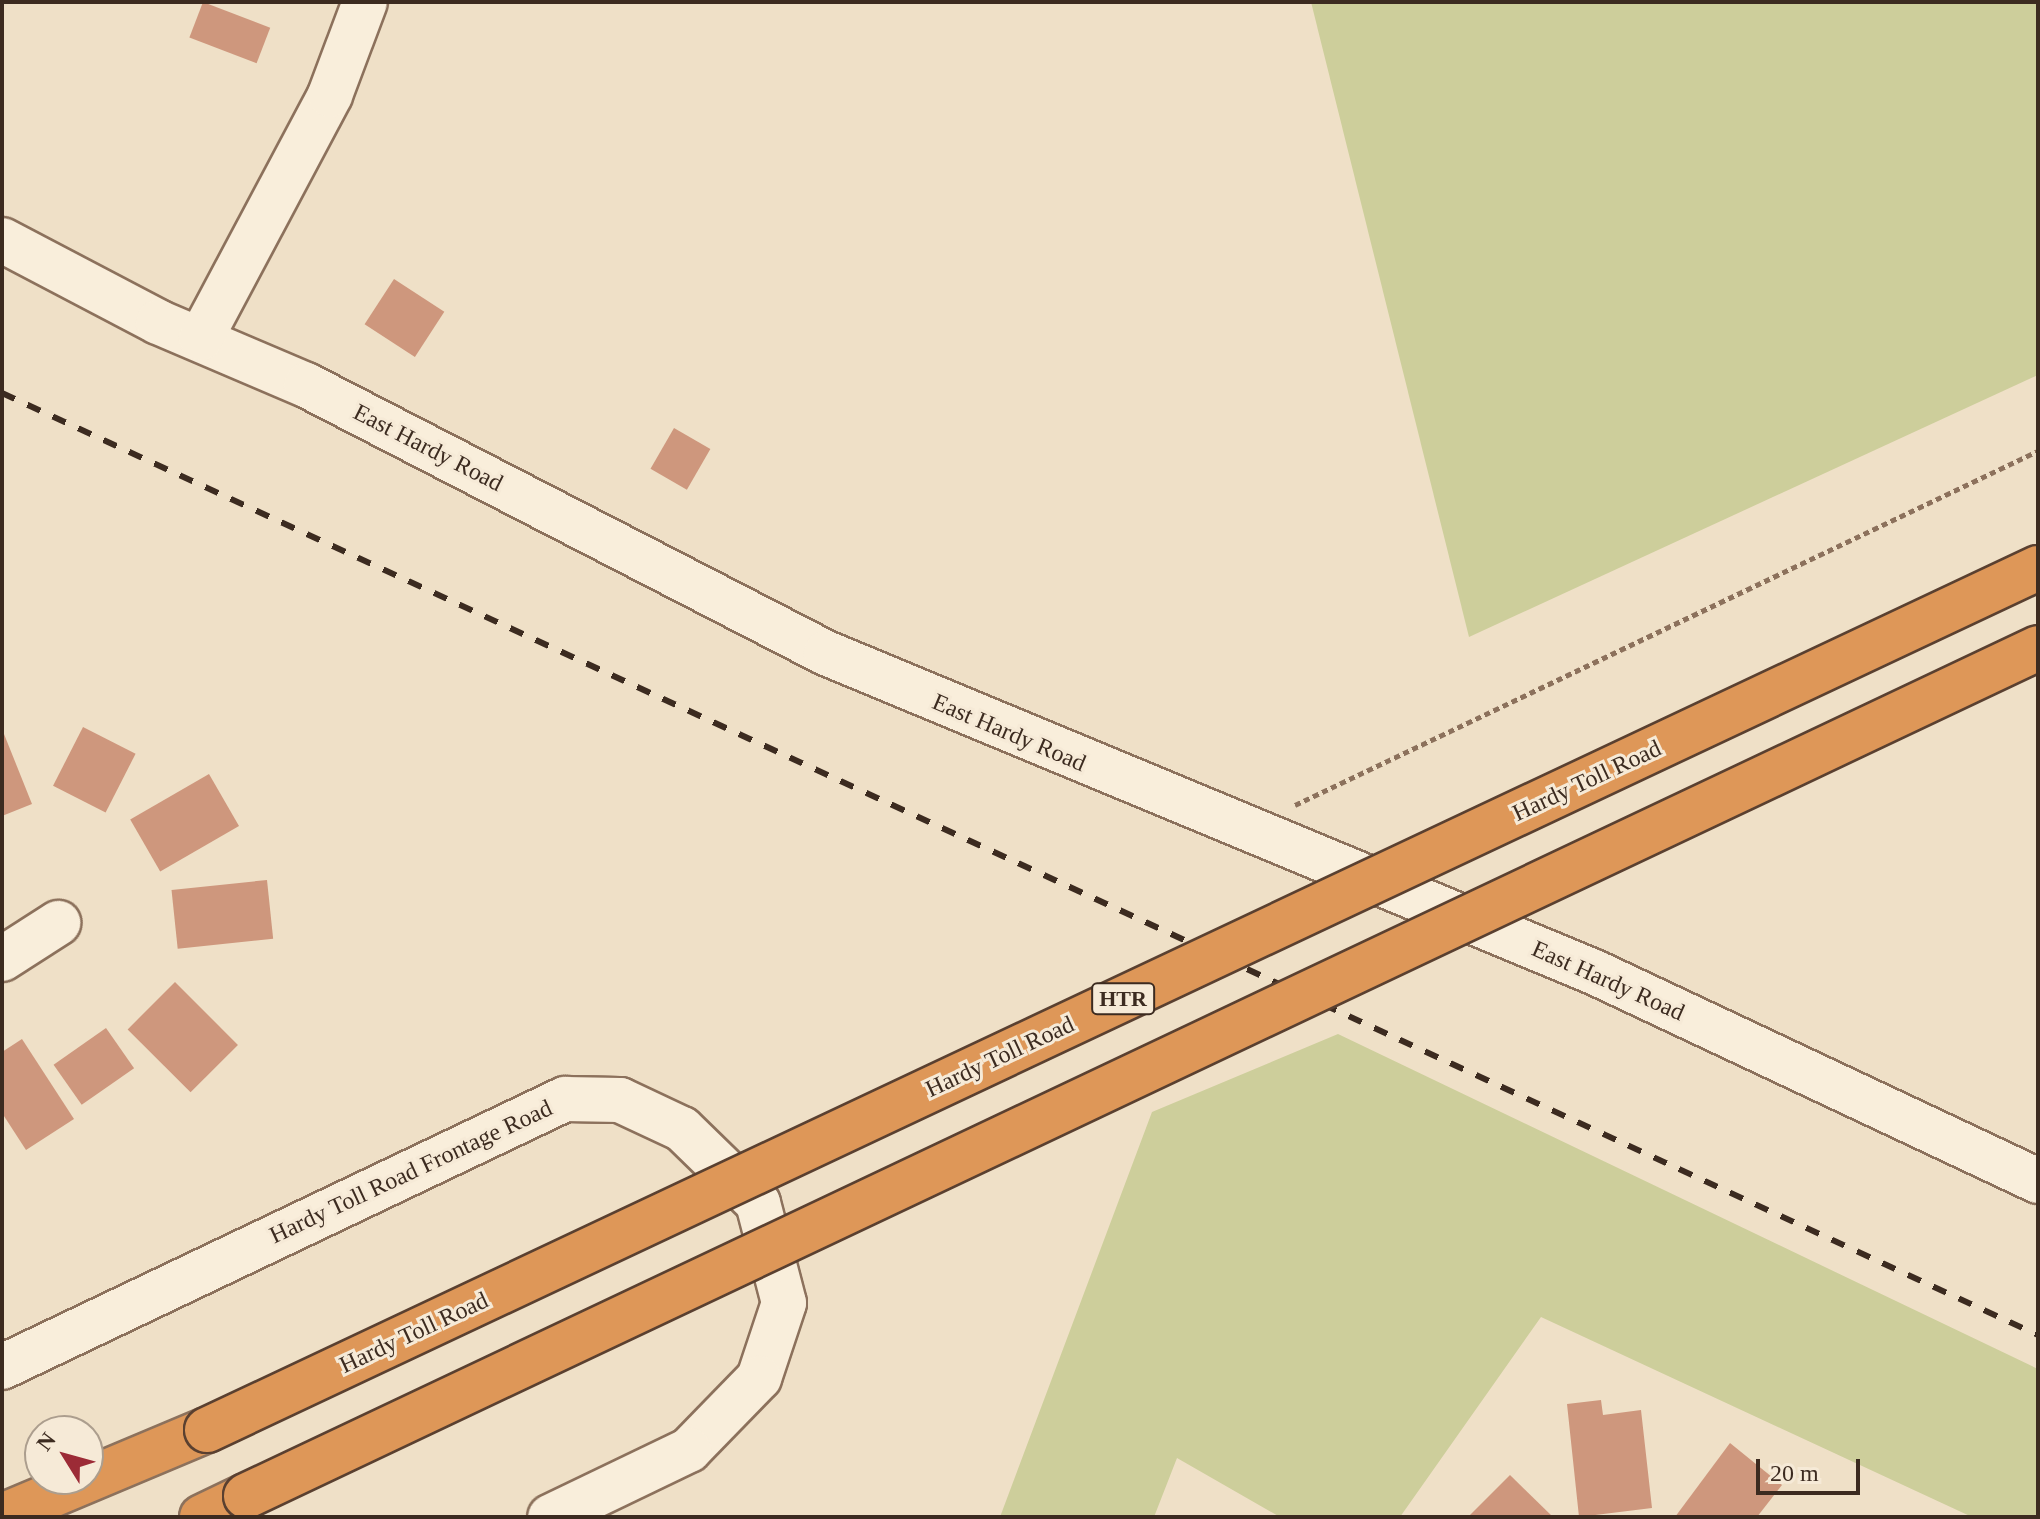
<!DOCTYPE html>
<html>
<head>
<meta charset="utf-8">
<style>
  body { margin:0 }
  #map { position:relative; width:2040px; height:1519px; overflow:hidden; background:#efe0c7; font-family:Georgia,serif }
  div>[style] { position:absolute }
  .green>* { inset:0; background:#cdce9b }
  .building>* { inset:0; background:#ce977d; transform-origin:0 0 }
  .path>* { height:5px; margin-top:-2.5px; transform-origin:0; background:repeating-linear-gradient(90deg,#8c715c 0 6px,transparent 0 10px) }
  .roads { filter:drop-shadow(2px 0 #8c715c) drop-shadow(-2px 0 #8c715c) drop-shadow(0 2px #8c715c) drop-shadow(0 -2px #8c715c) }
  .minor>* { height:44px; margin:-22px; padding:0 22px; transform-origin:22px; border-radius:22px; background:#f9eedb }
  .highway>* { height:44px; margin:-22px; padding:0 22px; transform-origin:22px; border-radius:22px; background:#de9758 }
  .rail>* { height:6px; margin-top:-3px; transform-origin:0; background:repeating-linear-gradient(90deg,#3c2b20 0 14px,transparent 0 28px) }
  .bridges { filter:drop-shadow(2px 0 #5a4030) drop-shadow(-2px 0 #5a4030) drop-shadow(0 2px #5a4030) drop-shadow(0 -2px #5a4030) }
  .highway-bridge>* { height:44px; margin:-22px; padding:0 22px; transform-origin:22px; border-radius:22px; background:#de9758 }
  span { translate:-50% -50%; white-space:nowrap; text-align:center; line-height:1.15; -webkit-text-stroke:6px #f6ead7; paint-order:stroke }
  .shield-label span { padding:2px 6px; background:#f6ead7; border:2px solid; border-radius:6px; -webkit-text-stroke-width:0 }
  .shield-label { font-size:22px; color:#3c2b20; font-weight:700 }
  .street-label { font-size:24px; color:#3c2b20 }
  .frame { position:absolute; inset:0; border:4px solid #3c2b20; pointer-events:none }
  .north { position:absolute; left:24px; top:1415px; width:80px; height:80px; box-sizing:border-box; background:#f6ead7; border:2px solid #ac9e8e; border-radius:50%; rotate:307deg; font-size:22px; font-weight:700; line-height:32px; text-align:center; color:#3c2b20 }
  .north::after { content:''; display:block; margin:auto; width:28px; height:36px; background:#9c2b36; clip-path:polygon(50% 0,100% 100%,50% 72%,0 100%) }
  .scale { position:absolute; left:1756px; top:1459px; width:104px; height:36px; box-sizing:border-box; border:4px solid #3c2b20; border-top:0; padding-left:10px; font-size:24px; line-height:28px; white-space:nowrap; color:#3c2b20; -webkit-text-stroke:6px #f6ead7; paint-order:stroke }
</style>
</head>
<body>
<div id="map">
  <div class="green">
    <div style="clip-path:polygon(1311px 2px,2038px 2px,2038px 375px,1469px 637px)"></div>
    <div style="clip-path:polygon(1338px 1034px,2038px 1369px,2038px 1517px,1972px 1517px,1541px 1317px,1400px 1517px,1280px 1517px,1177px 1458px,1154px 1517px,1000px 1517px,1152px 1112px)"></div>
  </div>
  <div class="building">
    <div style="left:203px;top:2px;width:72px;height:38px;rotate:21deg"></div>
    <div style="left:394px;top:279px;width:60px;height:54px;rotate:33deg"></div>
    <div style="left:674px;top:428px;width:42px;height:47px;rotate:30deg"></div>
    <div style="left:83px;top:727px;width:59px;height:66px;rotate:27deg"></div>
    <div style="clip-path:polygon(2px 729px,32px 804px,2px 816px)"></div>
    <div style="left:209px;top:774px;width:60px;height:91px;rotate:60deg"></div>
    <div style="left:267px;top:880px;width:59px;height:96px;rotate:84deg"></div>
    <div style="left:175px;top:982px;width:89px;height:67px;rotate:45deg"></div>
    <div style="left:106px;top:1028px;width:49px;height:64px;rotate:55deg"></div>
    <div style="clip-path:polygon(22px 1039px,74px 1119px,26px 1150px,2px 1113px,2px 1052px)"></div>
    <div style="clip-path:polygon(1601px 1400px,1603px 1415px,1641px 1410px,1652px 1508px,1579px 1517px,1567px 1404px)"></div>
    <div style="clip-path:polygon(1730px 1443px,1782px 1485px,1757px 1517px,1675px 1517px)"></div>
    <div style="clip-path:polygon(1510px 1475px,1553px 1517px,1468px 1517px)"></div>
  </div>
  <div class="path">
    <div style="left:1295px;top:805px;width:823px;rotate:-25.48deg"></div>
  </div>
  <div class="roads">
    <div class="minor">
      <div style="left:2px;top:240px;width:176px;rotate:27.7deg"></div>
      <div style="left:158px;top:322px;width:161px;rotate:23.1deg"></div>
      <div style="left:306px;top:385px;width:585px;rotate:27.27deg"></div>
      <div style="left:826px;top:653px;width:832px;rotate:22.56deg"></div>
      <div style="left:1594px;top:972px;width:491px;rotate:25.2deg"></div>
      <div style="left:201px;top:338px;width:275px;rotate:-62deg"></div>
      <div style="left:330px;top:95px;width:99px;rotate:-69.4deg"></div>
      <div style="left:2px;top:959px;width:67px;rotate:-32.7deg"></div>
      <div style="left:2px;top:1367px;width:624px;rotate:-25.46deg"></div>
      <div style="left:565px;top:1099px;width:55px;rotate:1deg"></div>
      <div style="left:620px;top:1100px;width:68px;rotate:25.1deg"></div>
      <div style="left:682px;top:1129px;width:106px;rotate:44.2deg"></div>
      <div style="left:758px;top:1203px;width:103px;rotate:75.4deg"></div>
      <div style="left:784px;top:1303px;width:79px;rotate:108.4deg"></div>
      <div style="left:759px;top:1378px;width:100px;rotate:134.2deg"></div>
      <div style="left:689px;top:1450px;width:154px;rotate:154.3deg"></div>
    </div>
    <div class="highway">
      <div style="left:2px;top:1516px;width:222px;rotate:-22.8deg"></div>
      <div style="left:202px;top:1517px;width:49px;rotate:-25.5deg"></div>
    </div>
  </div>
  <div class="rail">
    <div style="left:2px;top:393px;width:2243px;rotate:24.83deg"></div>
  </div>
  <div class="bridges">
    <div class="highway-bridge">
      <div style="left:207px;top:1430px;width:2024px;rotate:-25.21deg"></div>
      <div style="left:246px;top:1496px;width:1983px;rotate:-25.32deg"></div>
    </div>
  </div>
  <div class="shield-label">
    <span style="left:1123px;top:999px">HTR</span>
  </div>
  <div class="street-label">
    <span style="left:428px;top:448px;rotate:27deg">East Hardy Road</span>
    <span style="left:1009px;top:733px;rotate:23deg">East Hardy Road</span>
    <span style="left:1587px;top:781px;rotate:-25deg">Hardy Toll Road</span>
    <span style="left:1608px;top:981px;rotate:24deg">East Hardy Road</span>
    <span style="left:1000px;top:1057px;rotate:-25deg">Hardy Toll Road</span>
    <span style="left:411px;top:1172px;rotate:-25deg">Hardy Toll Road Frontage Road</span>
    <span style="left:414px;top:1333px;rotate:-25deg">Hardy Toll Road</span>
  </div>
  <div class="frame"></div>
  <div class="north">N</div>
  <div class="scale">20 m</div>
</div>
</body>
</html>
